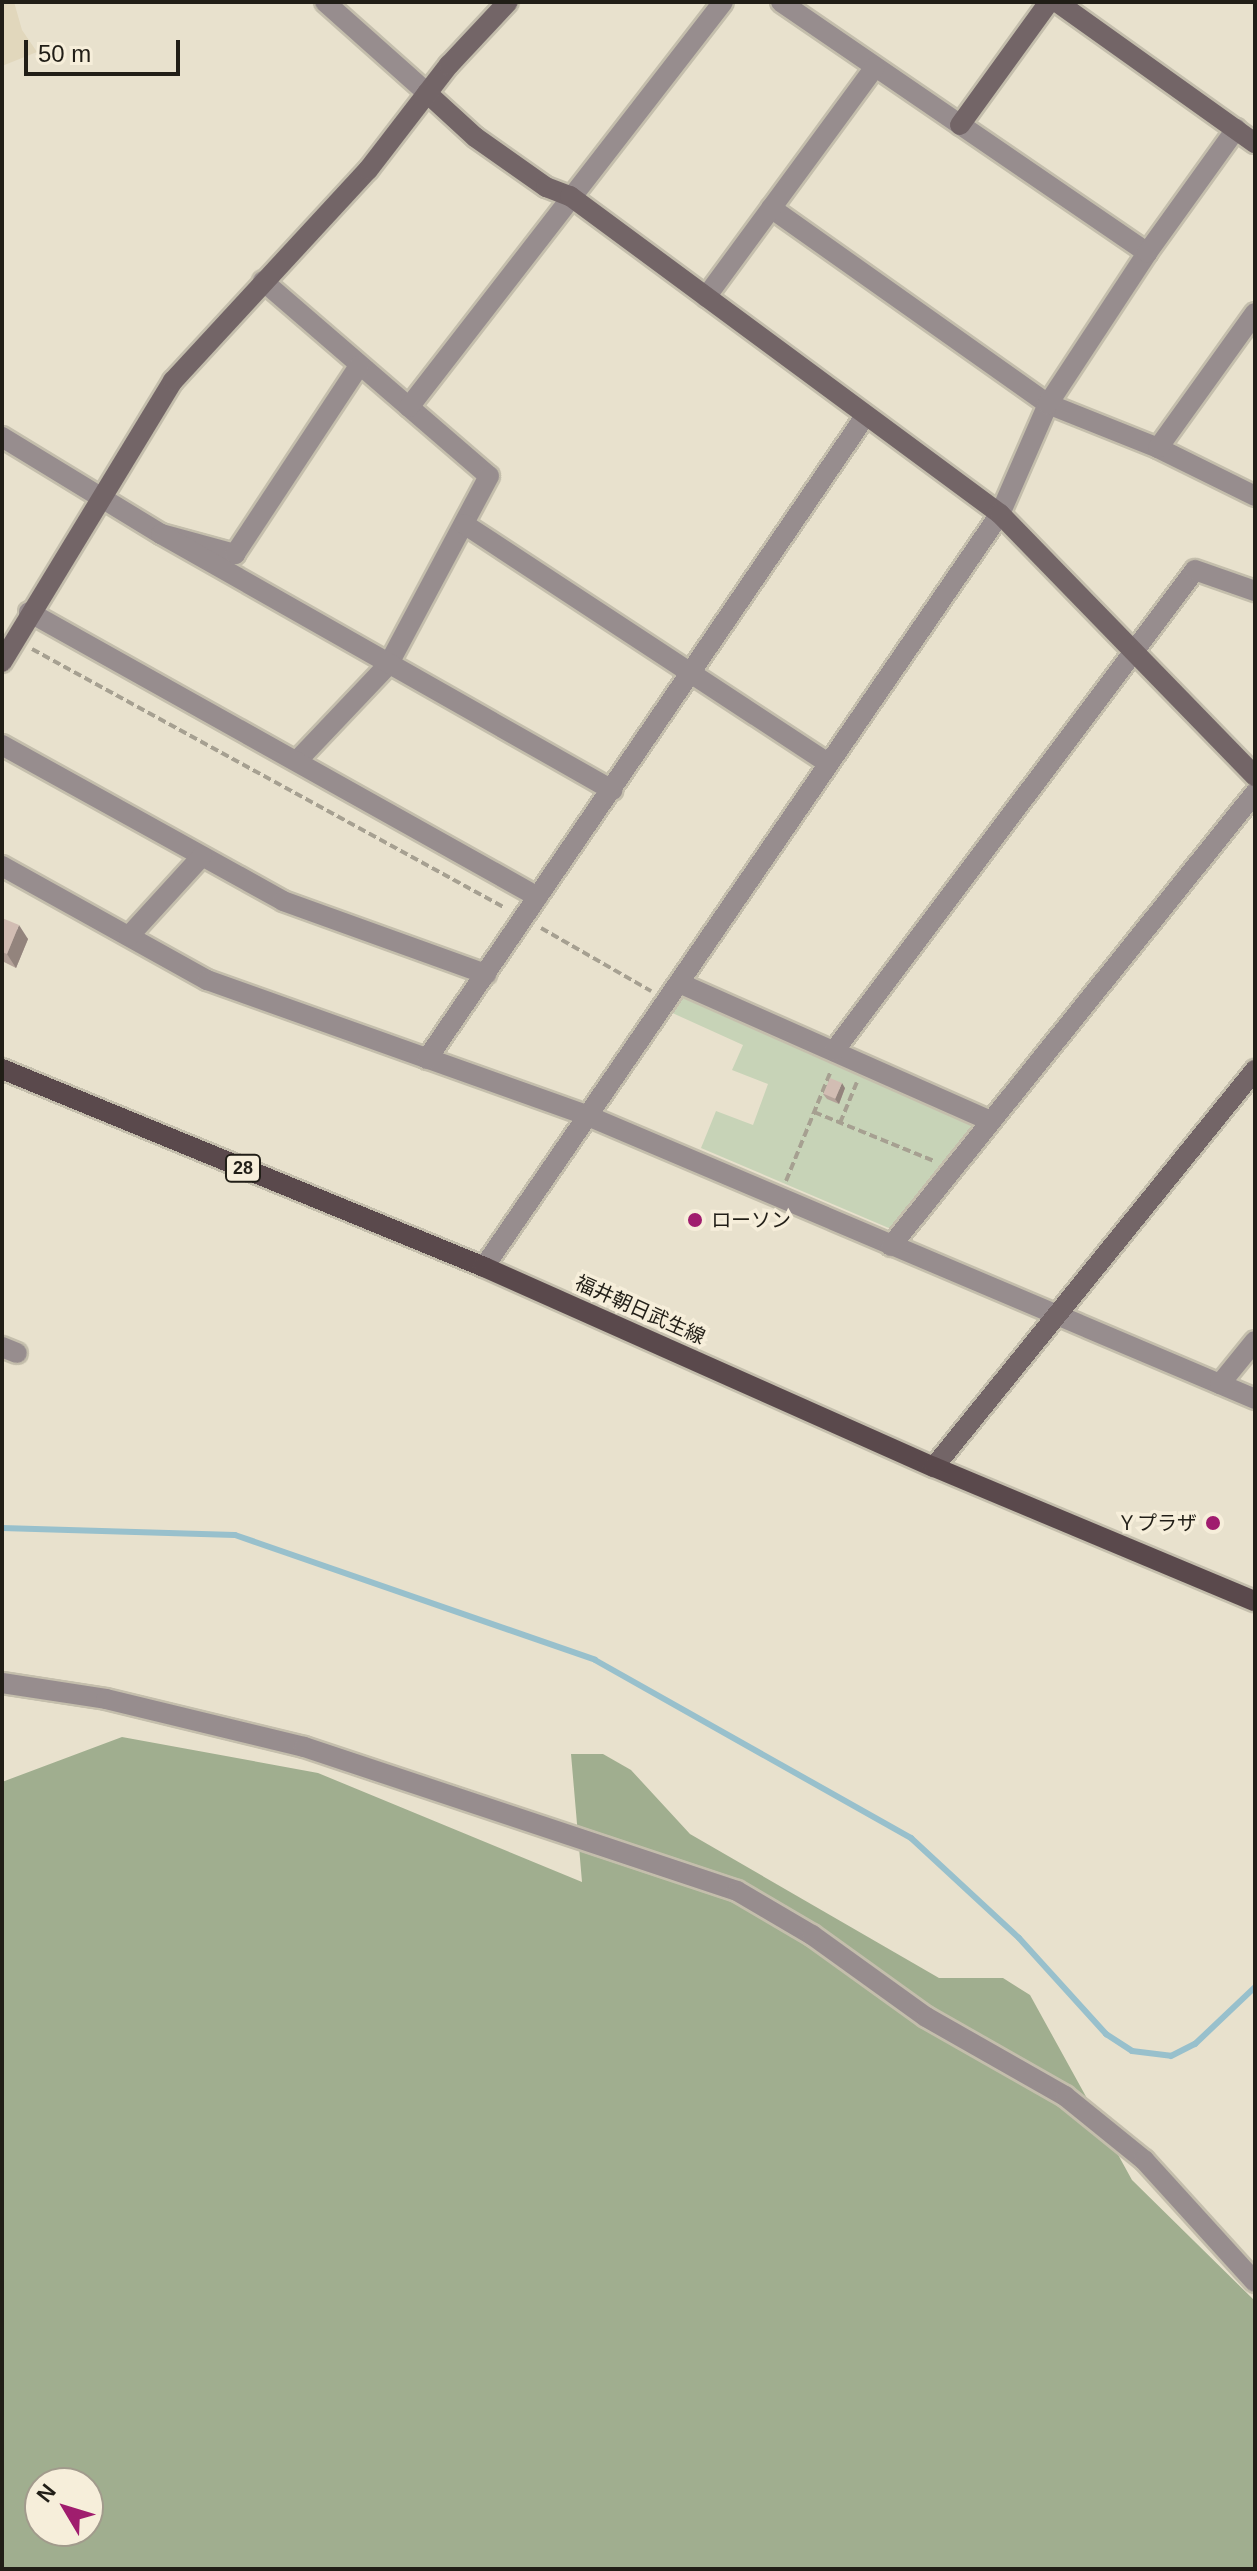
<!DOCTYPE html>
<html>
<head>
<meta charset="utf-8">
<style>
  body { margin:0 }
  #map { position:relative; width:1257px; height:2571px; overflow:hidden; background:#e8e1cd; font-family:Arial,"Noto Sans JP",sans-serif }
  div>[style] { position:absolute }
  .built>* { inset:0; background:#e1d7bc }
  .green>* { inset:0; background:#c7d3b7 }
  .forest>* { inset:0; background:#a0ae8f }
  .stream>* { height:6px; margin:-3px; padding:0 3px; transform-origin:3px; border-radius:3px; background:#98c0cc }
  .path>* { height:4px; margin-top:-2px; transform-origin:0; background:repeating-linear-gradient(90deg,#a6a091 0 8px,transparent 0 12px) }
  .roads { filter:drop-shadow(2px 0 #c4beac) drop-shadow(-2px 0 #c4beac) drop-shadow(0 2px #c4beac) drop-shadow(0 -2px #c4beac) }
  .street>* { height:20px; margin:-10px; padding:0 10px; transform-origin:10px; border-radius:10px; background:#978d8e }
  .secondary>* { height:20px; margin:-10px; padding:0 10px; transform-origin:10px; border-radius:10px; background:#736567 }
  .primary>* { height:20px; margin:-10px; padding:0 10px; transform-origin:10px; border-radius:10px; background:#5a494c }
  .wall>* { inset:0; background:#b5a39a }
  .shaded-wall>* { inset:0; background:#93847d }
  .building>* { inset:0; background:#d2bdb3; transform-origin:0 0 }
  .dots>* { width:22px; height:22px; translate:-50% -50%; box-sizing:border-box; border:4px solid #f6eeda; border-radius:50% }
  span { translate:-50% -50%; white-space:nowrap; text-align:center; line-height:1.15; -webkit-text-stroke:7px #f6eeda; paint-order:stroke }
  .shield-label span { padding:2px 6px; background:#f6eeda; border:2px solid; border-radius:6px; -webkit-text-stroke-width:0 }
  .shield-label { font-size:18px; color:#211e17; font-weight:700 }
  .poi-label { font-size:20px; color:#211e17 }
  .left { translate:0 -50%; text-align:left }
  .right { translate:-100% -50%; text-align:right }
  .street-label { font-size:20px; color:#211e17 }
  .frame { position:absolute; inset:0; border:4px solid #211e17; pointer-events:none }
  .north { position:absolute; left:24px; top:2467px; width:80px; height:80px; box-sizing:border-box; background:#f6eeda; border:2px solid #a19b8c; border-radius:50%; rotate:308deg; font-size:22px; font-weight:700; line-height:32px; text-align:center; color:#211e17 }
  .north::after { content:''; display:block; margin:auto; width:28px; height:36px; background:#a01d6e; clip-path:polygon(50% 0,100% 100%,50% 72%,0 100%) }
  .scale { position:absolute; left:24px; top:40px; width:156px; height:36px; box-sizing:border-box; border:4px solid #211e17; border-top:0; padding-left:10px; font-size:24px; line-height:28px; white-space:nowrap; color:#211e17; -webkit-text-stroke:6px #f6eeda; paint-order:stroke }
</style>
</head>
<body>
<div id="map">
  <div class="built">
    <div style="clip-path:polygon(2px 2px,14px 2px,22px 30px,37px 52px,2px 66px)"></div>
  </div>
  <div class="green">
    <div style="clip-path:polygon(679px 995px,975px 1126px,891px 1229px,701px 1148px,716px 1111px,753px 1125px,768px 1084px,732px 1070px,743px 1045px,668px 1011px)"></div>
  </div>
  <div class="forest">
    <div style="clip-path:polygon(evenodd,122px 1737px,318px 1773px,582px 1882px,571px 1754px,603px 1754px,631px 1770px,690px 1834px,939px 1978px,1003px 1978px,1030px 1995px,1132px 2180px,1255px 2301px,1255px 2569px,2px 2569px,2px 1782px,122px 1737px,40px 2483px,88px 2483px,88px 2531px,40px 2531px,40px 2483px)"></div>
  </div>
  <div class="stream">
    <div style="left:2px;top:1528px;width:233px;rotate:1.7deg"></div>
    <div style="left:235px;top:1535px;width:381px;rotate:19.1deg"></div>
    <div style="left:595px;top:1660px;width:363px;rotate:29.4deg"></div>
    <div style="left:911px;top:1838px;width:147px;rotate:42.8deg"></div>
    <div style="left:1019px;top:1938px;width:130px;rotate:47.8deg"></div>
    <div style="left:1106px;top:2034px;width:31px;rotate:33deg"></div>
    <div style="left:1132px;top:2051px;width:39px;rotate:7deg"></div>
    <div style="left:1171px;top:2056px;width:27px;rotate:-27deg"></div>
    <div style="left:1195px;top:2044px;width:83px;rotate:-43.5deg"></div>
  </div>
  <div class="path">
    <div style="left:32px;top:649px;width:539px;rotate:28.7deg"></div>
    <div style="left:541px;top:928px;width:127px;rotate:29.8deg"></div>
    <div style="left:814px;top:1112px;width:130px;rotate:22.2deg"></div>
    <div style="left:840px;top:1123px;width:44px;rotate:-67.5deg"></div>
    <div style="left:786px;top:1181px;width:119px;rotate:-67.8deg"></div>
  </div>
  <div class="roads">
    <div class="street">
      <div style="left:325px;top:2px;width:137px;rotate:41.7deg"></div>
      <div style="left:781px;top:2px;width:444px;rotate:34.4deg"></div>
      <div style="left:771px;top:208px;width:339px;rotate:35.3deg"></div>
      <div style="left:1048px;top:404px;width:118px;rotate:21.8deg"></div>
      <div style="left:1158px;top:448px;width:108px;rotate:26.3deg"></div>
      <div style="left:263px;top:281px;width:298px;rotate:40.8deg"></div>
      <div style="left:489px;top:476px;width:214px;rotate:118.1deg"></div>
      <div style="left:388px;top:665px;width:132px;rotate:133.5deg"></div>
      <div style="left:706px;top:297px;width:285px;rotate:-53.7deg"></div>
      <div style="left:409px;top:407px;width:512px;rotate:-52.21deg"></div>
      <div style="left:2px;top:437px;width:186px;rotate:31.4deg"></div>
      <div style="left:161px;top:534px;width:77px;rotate:15.1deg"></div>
      <div style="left:235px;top:554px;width:225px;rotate:-56.6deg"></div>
      <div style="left:1158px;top:448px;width:166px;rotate:-54.3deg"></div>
      <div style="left:464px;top:524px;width:435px;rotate:33.3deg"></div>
      <div style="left:161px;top:534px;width:519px;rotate:29.58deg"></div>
      <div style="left:29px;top:612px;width:583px;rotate:29.25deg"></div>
      <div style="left:2px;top:745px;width:321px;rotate:29deg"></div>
      <div style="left:283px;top:901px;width:216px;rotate:19.8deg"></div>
      <div style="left:2px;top:866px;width:235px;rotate:29.1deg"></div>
      <div style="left:207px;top:980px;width:405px;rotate:19.6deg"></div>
      <div style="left:588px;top:1116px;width:725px;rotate:22.99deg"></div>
      <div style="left:129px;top:936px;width:108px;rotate:-47.6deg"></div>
      <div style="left:679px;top:983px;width:341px;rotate:23.9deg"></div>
      <div style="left:834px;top:1051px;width:601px;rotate:-53.11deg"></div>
      <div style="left:1195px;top:570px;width:64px;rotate:19.3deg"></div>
      <div style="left:427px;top:1059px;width:779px;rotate:-55.72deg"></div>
      <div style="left:891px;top:1246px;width:581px;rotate:-51.22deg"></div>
      <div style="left:484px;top:1267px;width:913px;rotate:-55.58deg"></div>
      <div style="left:1000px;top:514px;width:120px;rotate:-66.4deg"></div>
      <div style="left:1048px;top:404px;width:181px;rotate:-56.7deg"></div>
      <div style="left:1147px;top:253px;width:153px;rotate:-54.3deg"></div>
      <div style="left:2px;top:1347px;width:16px;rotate:22deg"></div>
      <div style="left:1220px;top:1384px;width:55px;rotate:-50.9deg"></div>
      <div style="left:2px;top:1683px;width:105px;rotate:8.7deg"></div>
      <div style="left:106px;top:1699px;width:204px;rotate:13.6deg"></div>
      <div style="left:304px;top:1747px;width:456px;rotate:18.4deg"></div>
      <div style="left:737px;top:1891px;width:87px;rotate:30.4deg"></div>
      <div style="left:812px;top:1935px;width:140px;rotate:35.7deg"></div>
      <div style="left:926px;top:2017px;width:160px;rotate:29.6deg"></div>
      <div style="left:1065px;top:2096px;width:102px;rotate:39deg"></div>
      <div style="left:1144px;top:2160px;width:165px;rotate:47.7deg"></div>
    </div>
    <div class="secondary">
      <div style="left:1057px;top:2px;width:243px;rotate:35.5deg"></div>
      <div style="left:427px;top:93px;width:65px;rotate:42.5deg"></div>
      <div style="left:475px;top:137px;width:87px;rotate:35.2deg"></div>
      <div style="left:546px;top:187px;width:26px;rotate:21deg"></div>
      <div style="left:570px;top:196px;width:535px;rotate:36.48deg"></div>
      <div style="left:1000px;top:514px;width:366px;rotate:45.8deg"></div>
      <div style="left:960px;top:125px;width:152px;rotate:-54.1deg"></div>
      <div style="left:2px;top:662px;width:329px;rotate:-58.7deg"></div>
      <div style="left:173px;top:381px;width:287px;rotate:-47.3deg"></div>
      <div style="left:368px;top:170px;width:133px;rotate:-52.4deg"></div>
      <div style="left:449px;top:65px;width:86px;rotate:-46.9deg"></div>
      <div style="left:934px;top:1467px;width:511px;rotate:-51.04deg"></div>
    </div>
    <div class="primary">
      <div style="left:2px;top:1069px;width:521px;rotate:22.33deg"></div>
      <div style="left:484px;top:1267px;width:492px;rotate:24deg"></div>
      <div style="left:934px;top:1467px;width:348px;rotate:22.7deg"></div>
    </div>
  </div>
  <div class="wall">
    <div style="clip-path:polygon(2px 918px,28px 939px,16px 968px,2px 961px)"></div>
    <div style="clip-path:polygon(845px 1088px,839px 1104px,827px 1099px,823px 1094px)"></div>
  </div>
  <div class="shaded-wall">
    <div style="clip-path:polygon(19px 925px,28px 939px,16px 968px,7px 954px)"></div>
    <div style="clip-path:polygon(842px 1083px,845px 1088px,839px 1104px,835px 1099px)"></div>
  </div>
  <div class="building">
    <div style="clip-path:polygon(2px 918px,19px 925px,7px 954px,2px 952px)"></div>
    <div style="left:830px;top:1078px;width:13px;height:17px;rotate:23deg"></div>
  </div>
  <div class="dots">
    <div style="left:695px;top:1220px;background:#a01d6e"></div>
    <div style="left:1213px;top:1523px;background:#a01d6e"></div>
  </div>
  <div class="shield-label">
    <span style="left:243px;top:1168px">28</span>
  </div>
  <div class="poi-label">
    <span class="left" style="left:711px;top:1220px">ローソン</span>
    <span class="right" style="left:1197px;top:1523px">Ｙプラザ</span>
  </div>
  <div class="street-label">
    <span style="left:640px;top:1310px;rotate:24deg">福井朝日武生線</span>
  </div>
  <div class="frame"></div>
  <div class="north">N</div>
  <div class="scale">50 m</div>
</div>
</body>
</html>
